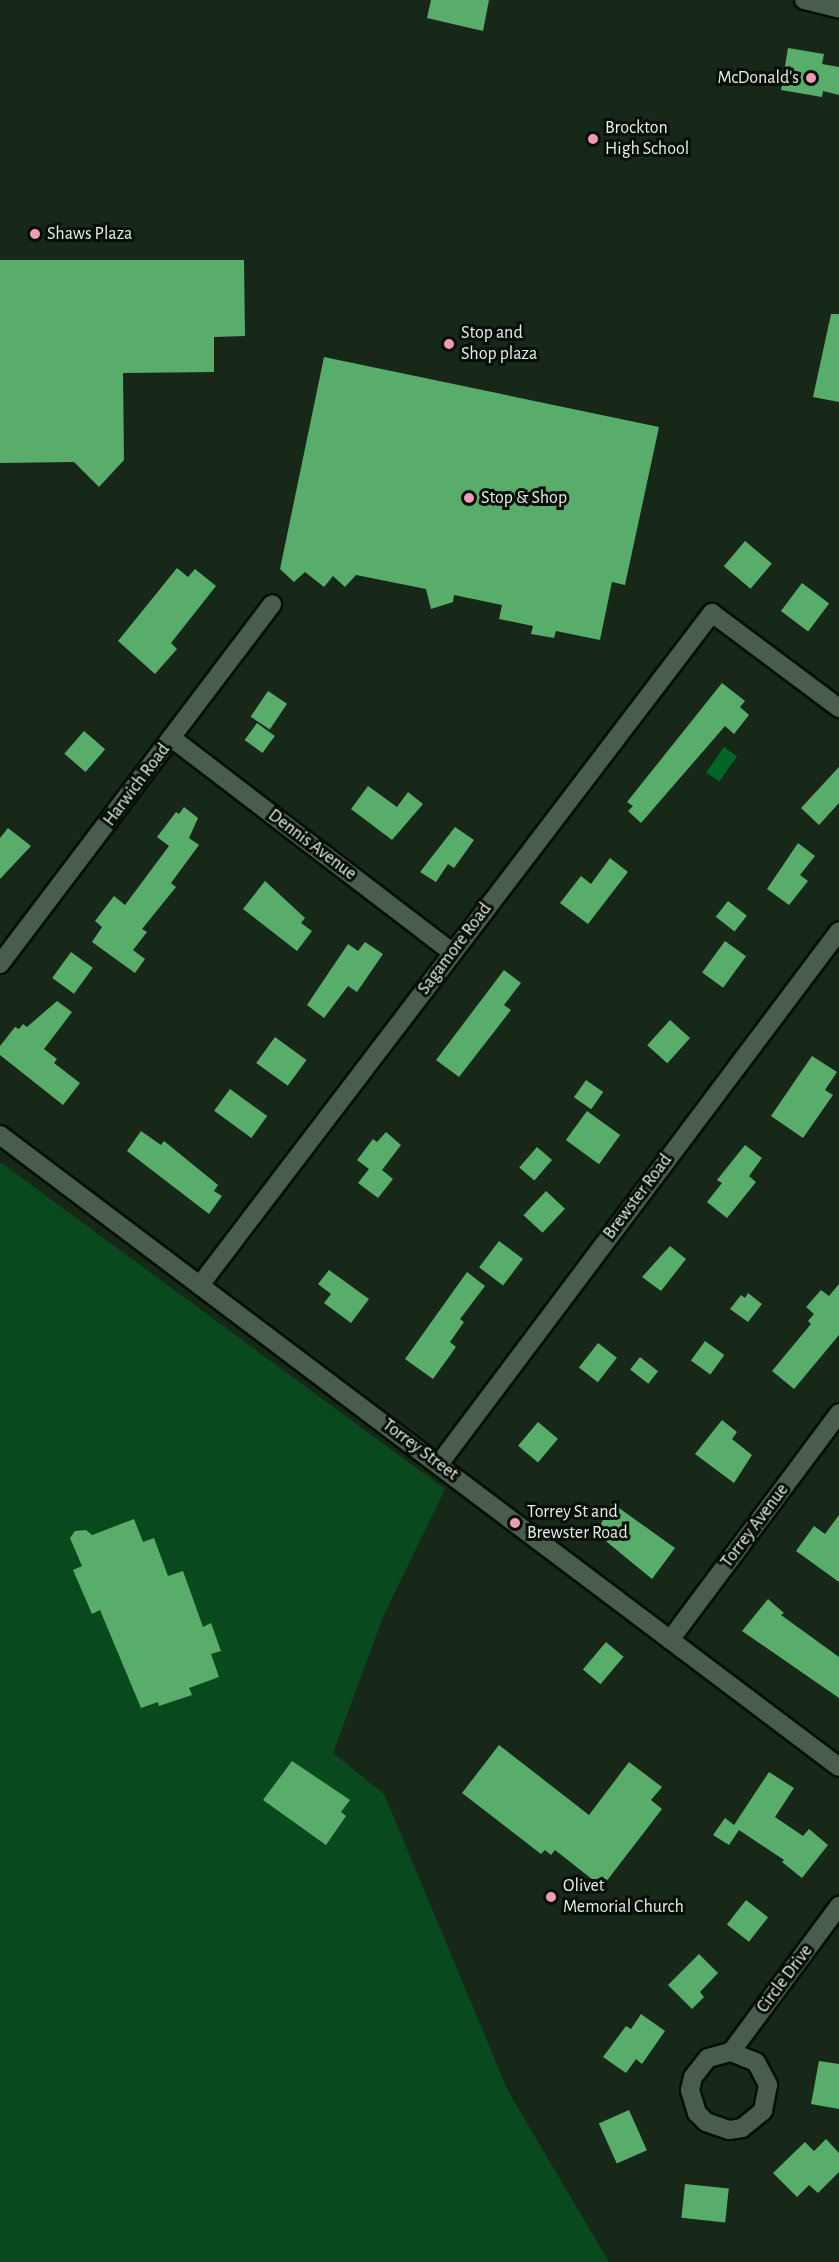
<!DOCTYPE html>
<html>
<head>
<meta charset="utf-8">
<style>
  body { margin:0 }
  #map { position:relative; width:839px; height:2262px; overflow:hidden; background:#172819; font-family:"Alegreya Sans",sans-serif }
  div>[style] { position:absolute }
  .green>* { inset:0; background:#09491e }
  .water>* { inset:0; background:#006628; transform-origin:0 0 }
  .building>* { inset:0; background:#59ad6b; transform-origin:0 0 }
  .roads { filter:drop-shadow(2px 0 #021005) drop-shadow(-2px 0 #021005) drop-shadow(0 2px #021005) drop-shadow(0 -2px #021005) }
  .street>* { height:18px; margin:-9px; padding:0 9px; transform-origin:9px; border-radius:9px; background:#4a5d4d }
  .secondary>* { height:18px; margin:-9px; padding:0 9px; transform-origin:9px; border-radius:9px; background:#4a5d4d }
  .dots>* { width:16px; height:16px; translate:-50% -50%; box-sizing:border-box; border:3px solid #070e08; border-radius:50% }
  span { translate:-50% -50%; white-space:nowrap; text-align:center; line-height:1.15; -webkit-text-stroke:6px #070e08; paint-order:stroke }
  .poi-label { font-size:18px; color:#e5f0e6 }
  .right { translate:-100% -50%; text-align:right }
  .left { translate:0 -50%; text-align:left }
  .street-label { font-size:18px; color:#e5f0e6 }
</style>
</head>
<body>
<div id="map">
  <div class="green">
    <div style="clip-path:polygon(0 1162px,445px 1489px,383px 1617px,333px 1753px,384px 1794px,508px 2091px,609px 2262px,0 2262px)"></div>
  </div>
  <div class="water">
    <div style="left:724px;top:747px;width:16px;height:31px;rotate:35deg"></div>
  </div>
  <div class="building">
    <div style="clip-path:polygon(431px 0,489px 0,483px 31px,427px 18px)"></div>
    <div style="clip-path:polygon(788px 48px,824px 54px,822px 64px,839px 67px,839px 95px,823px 91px,822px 97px,781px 90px)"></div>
    <div style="clip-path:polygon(0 260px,244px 260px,245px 336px,214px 337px,214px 372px,123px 373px,124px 460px,99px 487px,74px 462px,0 463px)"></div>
    <div style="clip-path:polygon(831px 314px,839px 314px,839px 402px,813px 397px)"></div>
    <div style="clip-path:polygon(324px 357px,659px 427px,625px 585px,612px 582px,600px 640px,556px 631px,554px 638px,531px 634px,533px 626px,499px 619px,502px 605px,454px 595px,453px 602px,431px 609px,426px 589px,356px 575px,345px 587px,333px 576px,324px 587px,305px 572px,294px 582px,280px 569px)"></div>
    <div style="left:745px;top:541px;width:35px;height:33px;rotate:40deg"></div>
    <div style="clip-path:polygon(177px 568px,188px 577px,195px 569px,216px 586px,171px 643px,177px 649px,155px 674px,118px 641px)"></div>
    <div style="left:802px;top:583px;width:34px;height:35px;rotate:37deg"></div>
    <div style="clip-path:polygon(722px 683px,745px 701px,740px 707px,749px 715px,734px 734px,725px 726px,641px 823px,628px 811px,633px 806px,627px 802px)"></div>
    <div style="left:268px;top:691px;width:23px;height:31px;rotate:34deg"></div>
    <div style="left:257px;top:723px;width:22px;height:21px;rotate:36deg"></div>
    <div style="left:84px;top:731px;width:28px;height:30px;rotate:41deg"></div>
    <div style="clip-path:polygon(839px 767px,839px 803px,819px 825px,801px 808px)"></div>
    <div style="clip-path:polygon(368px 786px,397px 807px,408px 792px,423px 804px,392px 840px,351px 809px)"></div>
    <div style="clip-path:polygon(184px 807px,198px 818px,189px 838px,199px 845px,171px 883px,176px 887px,142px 929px,147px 932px,133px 950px,145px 959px,135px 973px,92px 942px,102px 927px,95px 921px,114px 896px,125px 905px,169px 846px,157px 837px,176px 812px,179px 814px)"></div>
    <div style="clip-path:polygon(455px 827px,474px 840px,454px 868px,448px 864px,436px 882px,420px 872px)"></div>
    <div style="clip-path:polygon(8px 828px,31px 846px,0 879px,0 838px)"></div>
    <div style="clip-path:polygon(798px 843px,815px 856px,800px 875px,808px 881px,789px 905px,767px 889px)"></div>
    <div style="clip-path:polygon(610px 858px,628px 872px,588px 924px,560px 903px,581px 876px,591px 884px)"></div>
    <div style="clip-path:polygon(265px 881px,305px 918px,301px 923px,312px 931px,297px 951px,243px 909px)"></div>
    <div style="left:728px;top:901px;width:24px;height:20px;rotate:38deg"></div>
    <div style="left:725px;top:941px;width:26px;height:39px;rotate:36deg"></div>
    <div style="clip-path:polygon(365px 942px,383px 954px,357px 992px,348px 986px,324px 1018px,307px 1005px,348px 944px,358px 951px)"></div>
    <div style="left:71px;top:952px;width:27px;height:32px;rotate:36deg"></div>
    <div style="clip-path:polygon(504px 970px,521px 983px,504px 1005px,511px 1010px,459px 1077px,436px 1060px)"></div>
    <div style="clip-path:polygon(57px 1001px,72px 1012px,44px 1049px,57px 1059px,54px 1063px,80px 1083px,63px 1105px,0 1055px,0 1046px,15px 1027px,19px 1029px,23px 1024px,27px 1027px)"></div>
    <div style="left:670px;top:1020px;width:27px;height:34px;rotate:42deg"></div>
    <div style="left:275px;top:1037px;width:39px;height:32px;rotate:36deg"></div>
    <div style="clip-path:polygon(812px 1056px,837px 1072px,825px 1090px,833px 1095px,803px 1138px,771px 1116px)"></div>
    <div style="left:586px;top:1080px;width:21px;height:21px;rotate:35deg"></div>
    <div style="left:230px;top:1089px;width:46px;height:27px;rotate:36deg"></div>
    <div style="left:587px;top:1111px;width:41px;height:36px;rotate:36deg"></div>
    <div style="clip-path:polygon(141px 1131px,161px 1145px,164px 1141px,218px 1185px,214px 1191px,222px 1196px,209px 1214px,127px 1151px)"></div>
    <div style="clip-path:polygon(386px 1132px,401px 1145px,382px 1170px,393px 1179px,378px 1198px,358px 1183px,369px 1169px,357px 1160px,373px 1139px,377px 1142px)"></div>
    <div style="clip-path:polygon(745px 1145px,762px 1158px,749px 1176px,756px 1182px,727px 1218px,707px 1202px,722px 1183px,717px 1180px)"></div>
    <div style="left:537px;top:1147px;width:20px;height:27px;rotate:41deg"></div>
    <div style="left:546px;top:1191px;width:26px;height:33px;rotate:43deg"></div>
    <div style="left:499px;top:1241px;width:30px;height:33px;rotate:37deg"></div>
    <div style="clip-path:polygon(670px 1246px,686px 1259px,661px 1291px,642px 1277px)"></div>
    <div style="clip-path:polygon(329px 1270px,369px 1299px,351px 1323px,324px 1303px,331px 1294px,318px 1284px)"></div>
    <div style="clip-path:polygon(467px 1272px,485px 1286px,460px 1319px,464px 1322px,450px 1342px,456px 1347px,433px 1379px,405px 1359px)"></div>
    <div style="clip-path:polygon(839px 1284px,839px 1335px,794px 1389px,772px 1371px,811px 1324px,808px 1321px,814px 1314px,806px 1307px,821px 1290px,829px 1296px)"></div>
    <div style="clip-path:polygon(748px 1293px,762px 1304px,748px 1322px,730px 1309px,741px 1295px,745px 1298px)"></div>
    <div style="left:705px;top:1341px;width:24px;height:24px;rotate:36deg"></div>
    <div style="left:598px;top:1343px;width:24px;height:31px;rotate:38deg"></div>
    <div style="left:640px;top:1357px;width:23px;height:16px;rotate:38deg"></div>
    <div style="clip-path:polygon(722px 1420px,737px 1432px,732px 1439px,752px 1455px,734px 1483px,695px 1454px)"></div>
    <div style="left:538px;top:1422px;width:26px;height:31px;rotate:40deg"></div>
    <div style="clip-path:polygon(612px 1503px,675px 1548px,652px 1579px,596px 1533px)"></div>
    <div style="clip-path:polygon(839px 1515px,839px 1582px,796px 1551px,814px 1526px,825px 1534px)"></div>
    <div style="clip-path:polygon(134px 1519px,143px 1542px,154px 1538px,168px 1576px,183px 1571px,203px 1627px,211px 1623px,221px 1651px,211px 1654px,219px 1677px,189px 1688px,192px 1695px,159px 1706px,158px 1702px,141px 1708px,100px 1610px,92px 1614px,73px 1570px,82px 1566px,70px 1538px,75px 1531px,86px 1530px,92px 1535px)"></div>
    <div style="clip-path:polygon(768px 1599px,784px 1613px,781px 1615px,839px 1657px,839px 1698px,742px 1631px)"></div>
    <div style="left:606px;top:1642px;width:23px;height:36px;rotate:40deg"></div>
    <div style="clip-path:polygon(499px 1745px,589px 1815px,629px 1762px,662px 1787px,651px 1800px,662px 1809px,602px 1887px,555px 1850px,551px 1855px,545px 1850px,541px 1854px,462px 1793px)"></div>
    <div style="clip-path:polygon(292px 1761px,350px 1800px,341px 1812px,346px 1816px,326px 1845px,263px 1800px)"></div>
    <div style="clip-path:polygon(769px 1772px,794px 1788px,775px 1817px,803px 1836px,809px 1829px,828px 1845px,802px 1878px,782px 1862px,784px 1860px,739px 1830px,729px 1845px,713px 1835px,725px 1818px,734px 1825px)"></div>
    <div style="left:746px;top:1900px;width:28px;height:31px;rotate:38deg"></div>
    <div style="clip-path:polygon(699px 1954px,718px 1973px,700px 1992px,704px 1997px,692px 2009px,668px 1985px)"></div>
    <div style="clip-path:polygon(641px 2014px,665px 2031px,642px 2064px,636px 2059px,626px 2073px,603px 2057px,626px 2026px,631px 2029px)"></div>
    <div style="clip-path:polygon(819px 2061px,839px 2064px,839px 2109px,811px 2104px)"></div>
    <div style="left:629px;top:2110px;width:44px;height:33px;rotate:66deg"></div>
    <div style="clip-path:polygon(826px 2139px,839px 2153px,839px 2172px,818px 2193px,809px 2185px,797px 2197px,773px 2173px,805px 2142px,814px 2151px)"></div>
    <div style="left:685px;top:2184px;width:44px;height:34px;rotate:6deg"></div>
  </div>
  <div class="roads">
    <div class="street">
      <div style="left:173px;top:739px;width:351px;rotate:37.4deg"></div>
      <div style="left:0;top:964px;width:451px;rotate:-52.9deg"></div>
      <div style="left:200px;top:1285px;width:845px;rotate:-52.7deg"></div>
      <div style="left:712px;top:613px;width:159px;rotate:36.8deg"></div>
      <div style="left:439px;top:1464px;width:666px;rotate:-53.11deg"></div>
      <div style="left:670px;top:1640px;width:283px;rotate:-53.3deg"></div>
      <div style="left:731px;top:2052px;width:27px;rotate:22deg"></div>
      <div style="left:756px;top:2062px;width:26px;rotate:62deg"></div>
      <div style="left:768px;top:2085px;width:26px;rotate:101deg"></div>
      <div style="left:763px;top:2111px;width:27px;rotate:141deg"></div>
      <div style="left:742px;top:2128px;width:13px;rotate:171deg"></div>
      <div style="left:729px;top:2130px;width:24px;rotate:-161deg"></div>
      <div style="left:706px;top:2122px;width:13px;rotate:-135deg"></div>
      <div style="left:697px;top:2113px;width:24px;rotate:-107deg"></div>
      <div style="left:690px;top:2090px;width:13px;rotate:-77deg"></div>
      <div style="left:693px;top:2077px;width:24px;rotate:-52deg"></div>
      <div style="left:708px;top:2058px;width:24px;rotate:-15deg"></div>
      <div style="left:731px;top:2052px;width:182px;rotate:-53.5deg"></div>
    </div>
    <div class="secondary">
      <div style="left:804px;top:0;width:36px;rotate:14deg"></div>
      <div style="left:0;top:1135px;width:1050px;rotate:36.99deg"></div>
    </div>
  </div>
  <div class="dots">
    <div style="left:811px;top:78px;background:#f09ab6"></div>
    <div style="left:593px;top:139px;background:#f09ab6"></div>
    <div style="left:35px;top:234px;background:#f09ab6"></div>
    <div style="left:449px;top:344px;background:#f09ab6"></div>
    <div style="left:469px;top:498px;background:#f09ab6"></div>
    <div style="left:515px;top:1523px;background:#f09ab6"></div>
    <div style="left:551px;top:1897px;background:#f09ab6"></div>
  </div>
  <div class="poi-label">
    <span class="right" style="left:799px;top:78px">McDonald's</span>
    <span class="left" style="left:605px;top:139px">Brockton<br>High School</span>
    <span class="left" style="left:47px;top:234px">Shaws Plaza</span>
    <span class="left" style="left:461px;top:344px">Stop and<br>Shop plaza</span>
    <span class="left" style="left:481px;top:498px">Stop &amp; Shop</span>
    <span class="left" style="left:527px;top:1523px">Torrey St and<br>Brewster Road</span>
    <span class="left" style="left:563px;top:1897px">Olivet<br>Memorial Church</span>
  </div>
  <div class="street-label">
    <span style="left:137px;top:785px;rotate:-53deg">Harwich Road</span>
    <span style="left:312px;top:845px;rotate:37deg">Dennis Avenue</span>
    <span style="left:455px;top:949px;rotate:-53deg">Sagamore Road</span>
    <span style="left:638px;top:1197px;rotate:-53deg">Brewster Road</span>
    <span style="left:420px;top:1450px;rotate:37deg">Torrey Street</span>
    <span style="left:755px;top:1526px;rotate:-53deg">Torrey Avenue</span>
    <span style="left:785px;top:1979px;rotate:-53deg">Circle Drive</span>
  </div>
</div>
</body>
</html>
